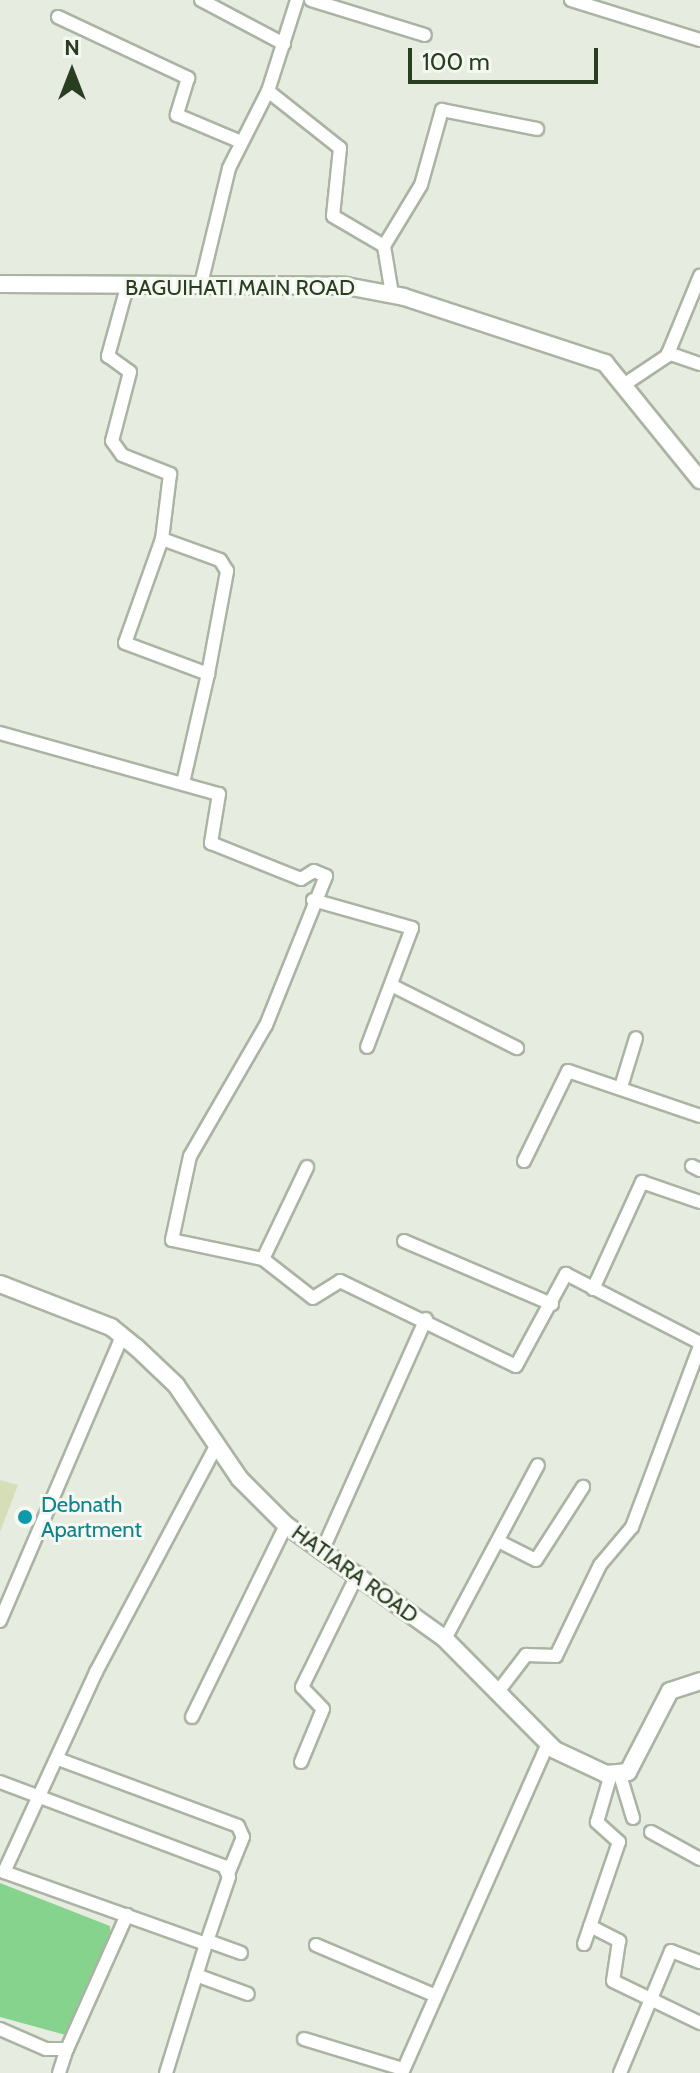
<!DOCTYPE html>
<html>
<head>
<meta charset="utf-8">
<style>
  body { margin:0 }
  #map { position:relative; width:700px; height:2073px; overflow:hidden; background:#e6ece0; font-family:Cabin,sans-serif }
  div>[style] { position:absolute }
  .green>* { inset:0; background:#d6deb8 }
  .water>* { inset:0; background:#86d38d }
  .roads { filter:drop-shadow(2px 0 #aab4a3) drop-shadow(-2px 0 #aab4a3) drop-shadow(0 2px #aab4a3) drop-shadow(0 -2px #aab4a3) }
  .street>* { height:12px; margin:-6px; padding:0 6px; transform-origin:6px; border-radius:6px; background:#fff }
  .secondary>* { height:16px; margin:-8px; padding:0 8px; transform-origin:8px; border-radius:8px; background:#fff }
  .dots>* { width:22px; height:22px; translate:-50% -50%; box-sizing:border-box; border:4px solid #f5f8f1; border-radius:50% }
  span { translate:-50% -50%; white-space:nowrap; text-align:center; line-height:1.15; -webkit-text-stroke:6px #f5f8f1; paint-order:stroke }
  .street-label { font-size:22px; color:#293d20 }
  .culture-label { font-size:22px; color:#0d838f }
  .left { translate:0 -50%; text-align:left }
  .north { position:absolute; left:32px; top:32px; width:80px; height:80px; -webkit-text-stroke:6px #f5f8f1; paint-order:stroke; rotate:0deg; font-size:22px; font-weight:700; line-height:32px; text-align:center; color:#293d20 }
  .north::after { content:''; display:block; margin:auto; width:28px; height:36px; background:#293d20; clip-path:polygon(50% 0,100% 100%,50% 72%,0 100%) }
  .scale { position:absolute; left:408px; top:48px; width:190px; height:36px; box-sizing:border-box; border:4px solid #293d20; border-top:0; padding-left:10px; font-size:24px; line-height:28px; white-space:nowrap; color:#293d20; -webkit-text-stroke:6px #f5f8f1; paint-order:stroke }
</style>
</head>
<body>
<div id="map">
  <div class="green">
    <div style="clip-path:polygon(0 1480px,18px 1485px,0 1532px)"></div>
  </div>
  <div class="water">
    <div style="clip-path:polygon(0 1883px,110px 1926px,111px 1949px,73px 2037px,0 2017px)"></div>
  </div>
  <div class="roads">
    <div class="street">
      <div style="left:201px;top:0;width:94px;rotate:27.9deg"></div>
      <div style="left:311px;top:0;width:119px;rotate:17.1deg"></div>
      <div style="left:571px;top:0;width:135px;rotate:17.2deg"></div>
      <div style="left:58px;top:17px;width:144px;rotate:25.1deg"></div>
      <div style="left:188px;top:78px;width:39px;rotate:107deg"></div>
      <div style="left:177px;top:115px;width:67px;rotate:22.8deg"></div>
      <div style="left:268px;top:91px;width:92px;rotate:38.4deg"></div>
      <div style="left:340px;top:148px;width:68px;rotate:95.9deg"></div>
      <div style="left:333px;top:216px;width:59px;rotate:30.5deg"></div>
      <div style="left:201px;top:284px;width:119px;rotate:-76.4deg"></div>
      <div style="left:229px;top:168px;width:86px;rotate:-63.1deg"></div>
      <div style="left:268px;top:91px;width:96px;rotate:-72.3deg"></div>
      <div style="left:127px;top:287px;width:72px;rotate:105.4deg"></div>
      <div style="left:108px;top:356px;width:27px;rotate:36deg"></div>
      <div style="left:130px;top:372px;width:71px;rotate:104.6deg"></div>
      <div style="left:112px;top:441px;width:17px;rotate:54deg"></div>
      <div style="left:122px;top:455px;width:52px;rotate:21.6deg"></div>
      <div style="left:170px;top:474px;width:65px;rotate:97deg"></div>
      <div style="left:392px;top:294px;width:49px;rotate:-99.5deg"></div>
      <div style="left:384px;top:246px;width:71px;rotate:-58.8deg"></div>
      <div style="left:421px;top:185px;width:78px;rotate:-74.4deg"></div>
      <div style="left:442px;top:110px;width:97px;rotate:11.3deg"></div>
      <div style="left:668px;top:353px;width:34px;rotate:19deg"></div>
      <div style="left:625px;top:384px;width:50px;rotate:-33.7deg"></div>
      <div style="left:667px;top:356px;width:87px;rotate:-67.6deg"></div>
      <div style="left:0;top:733px;width:227px;rotate:15.6deg"></div>
      <div style="left:219px;top:794px;width:50px;rotate:99.3deg"></div>
      <div style="left:211px;top:843px;width:97px;rotate:21.8deg"></div>
      <div style="left:301px;top:879px;width:15px;rotate:-32deg"></div>
      <div style="left:314px;top:871px;width:13px;rotate:23deg"></div>
      <div style="left:326px;top:876px;width:161px;rotate:111.9deg"></div>
      <div style="left:266px;top:1025px;width:151px;rotate:120.1deg"></div>
      <div style="left:190px;top:1156px;width:86px;rotate:102.1deg"></div>
      <div style="left:172px;top:1240px;width:93px;rotate:11.8deg"></div>
      <div style="left:263px;top:1259px;width:63px;rotate:38deg"></div>
      <div style="left:313px;top:1298px;width:32px;rotate:-32deg"></div>
      <div style="left:340px;top:1281px;width:195px;rotate:25.8deg"></div>
      <div style="left:516px;top:1366px;width:105px;rotate:-61.5deg"></div>
      <div style="left:566px;top:1274px;width:151px;rotate:27.2deg"></div>
      <div style="left:183px;top:783px;width:112px;rotate:-77.1deg"></div>
      <div style="left:208px;top:674px;width:105px;rotate:-79.5deg"></div>
      <div style="left:227px;top:571px;width:13px;rotate:-122deg"></div>
      <div style="left:220px;top:560px;width:62px;rotate:-160.1deg"></div>
      <div style="left:162px;top:539px;width:110px;rotate:109.6deg"></div>
      <div style="left:125px;top:643px;width:89px;rotate:20.5deg"></div>
      <div style="left:313px;top:900px;width:103px;rotate:15.8deg"></div>
      <div style="left:412px;top:928px;width:127px;rotate:110.7deg"></div>
      <div style="left:391px;top:985px;width:141px;rotate:26.6deg"></div>
      <div style="left:621px;top:1087px;width:51px;rotate:-73deg"></div>
      <div style="left:524px;top:1161px;width:100px;rotate:-63.9deg"></div>
      <div style="left:568px;top:1071px;width:139px;rotate:18.8deg"></div>
      <div style="left:692px;top:1166px;width:9px;rotate:27deg"></div>
      <div style="left:404px;top:1241px;width:161px;rotate:23.1deg"></div>
      <div style="left:263px;top:1259px;width:102px;rotate:-64.4deg"></div>
      <div style="left:593px;top:1289px;width:118px;rotate:-65.4deg"></div>
      <div style="left:642px;top:1182px;width:61px;rotate:19deg"></div>
      <div style="left:498px;top:1541px;width:42px;rotate:26.6deg"></div>
      <div style="left:536px;top:1560px;width:87px;rotate:-57.2deg"></div>
      <div style="left:323px;top:1549px;width:252px;rotate:-65.9deg"></div>
      <div style="left:0;top:1621px;width:310px;rotate:-66.8deg"></div>
      <div style="left:445px;top:1639px;width:197px;rotate:-61.9deg"></div>
      <div style="left:500px;top:1689px;width:43px;rotate:-52.6deg"></div>
      <div style="left:526px;top:1655px;width:30px;rotate:2deg"></div>
      <div style="left:556px;top:1656px;width:101px;rotate:-64.2deg"></div>
      <div style="left:600px;top:1565px;width:50px;rotate:-49.9deg"></div>
      <div style="left:632px;top:1527px;width:193px;rotate:-69.4deg"></div>
      <div style="left:192px;top:1717px;width:214px;rotate:-63.9deg"></div>
      <div style="left:58px;top:1759px;width:192px;rotate:20.4deg"></div>
      <div style="left:238px;top:1826px;width:12px;rotate:66deg"></div>
      <div style="left:243px;top:1837px;width:37px;rotate:112deg"></div>
      <div style="left:301px;top:1762px;width:57px;rotate:-67.5deg"></div>
      <div style="left:323px;top:1709px;width:30px;rotate:-134deg"></div>
      <div style="left:302px;top:1687px;width:127px;rotate:-63.8deg"></div>
      <div style="left:620px;top:1775px;width:45px;rotate:73.2deg"></div>
      <div style="left:0;top:1782px;width:239px;rotate:20.6deg"></div>
      <div style="left:224px;top:1866px;width:12px;rotate:66deg"></div>
      <div style="left:229px;top:1877px;width:71px;rotate:108.9deg"></div>
      <div style="left:651px;top:1832px;width:56px;rotate:28.9deg"></div>
      <div style="left:590px;top:1926px;width:33px;rotate:27deg"></div>
      <div style="left:619px;top:1941px;width:40px;rotate:98.5deg"></div>
      <div style="left:613px;top:1981px;width:97px;rotate:25.8deg"></div>
      <div style="left:208px;top:1941px;width:35px;rotate:20deg"></div>
      <div style="left:584px;top:1944px;width:108px;rotate:-71.1deg"></div>
      <div style="left:619px;top:1842px;width:30px;rotate:-138deg"></div>
      <div style="left:597px;top:1822px;width:50px;rotate:-73.7deg"></div>
      <div style="left:316px;top:1945px;width:130px;rotate:23deg"></div>
      <div style="left:196px;top:1975px;width:55px;rotate:20.1deg"></div>
      <div style="left:0;top:2029px;width:50px;rotate:23.5deg"></div>
      <div style="left:46px;top:2049px;width:21px"></div>
      <div style="left:67px;top:2049px;width:147px;rotate:-65.9deg"></div>
      <div style="left:304px;top:2039px;width:103px;rotate:16.9deg"></div>
      <div style="left:59px;top:2073px;width:25px;rotate:-72deg"></div>
      <div style="left:166px;top:2073px;width:135px;rotate:-72.8deg"></div>
      <div style="left:206px;top:1944px;width:214px;rotate:-160.4deg"></div>
      <div style="left:4px;top:1872px;width:220px;rotate:-65.3deg"></div>
      <div style="left:96px;top:1672px;width:256px;rotate:-62deg"></div>
      <div style="left:402px;top:2073px;width:360px;rotate:-66.1deg"></div>
      <div style="left:620px;top:2073px;width:132px;rotate:-67.3deg"></div>
      <div style="left:671px;top:1951px;width:31px;rotate:21deg"></div>
    </div>
    <div class="secondary">
      <div style="left:0;top:284px;width:346px;rotate:0.3deg"></div>
      <div style="left:346px;top:286px;width:59px;rotate:10.7deg"></div>
      <div style="left:404px;top:297px;width:212px;rotate:18.2deg"></div>
      <div style="left:605px;top:363px;width:151px;rotate:50.9deg"></div>
      <div style="left:0;top:1284px;width:119px;rotate:21.2deg"></div>
      <div style="left:111px;top:1327px;width:32px;rotate:39deg"></div>
      <div style="left:136px;top:1347px;width:55px;rotate:43.5deg"></div>
      <div style="left:176px;top:1385px;width:114px;rotate:55.8deg"></div>
      <div style="left:240px;top:1479px;width:65px;rotate:45deg"></div>
      <div style="left:286px;top:1525px;width:196px;rotate:35.6deg"></div>
      <div style="left:445px;top:1639px;width:156px;rotate:45.3deg"></div>
      <div style="left:555px;top:1750px;width:56px;rotate:25.2deg"></div>
      <div style="left:606px;top:1774px;width:22px;rotate:-5deg"></div>
      <div style="left:628px;top:1772px;width:91px;rotate:-62.6deg"></div>
      <div style="left:670px;top:1691px;width:32px;rotate:-18deg"></div>
    </div>
  </div>
  <div class="dots">
    <div style="left:25px;top:1517px;background:#0f9aa8"></div>
  </div>
  <div class="street-label">
    <span style="left:240px;top:288px">BAGUIHATI MAIN ROAD</span>
    <span style="left:355px;top:1574px;rotate:36deg">HATIARA ROAD</span>
  </div>
  <div class="culture-label">
    <span class="left" style="left:41px;top:1517px">Debnath<br>Apartment</span>
  </div>
  <div class="north">N</div>
  <div class="scale">100 m</div>
</div>
</body>
</html>
